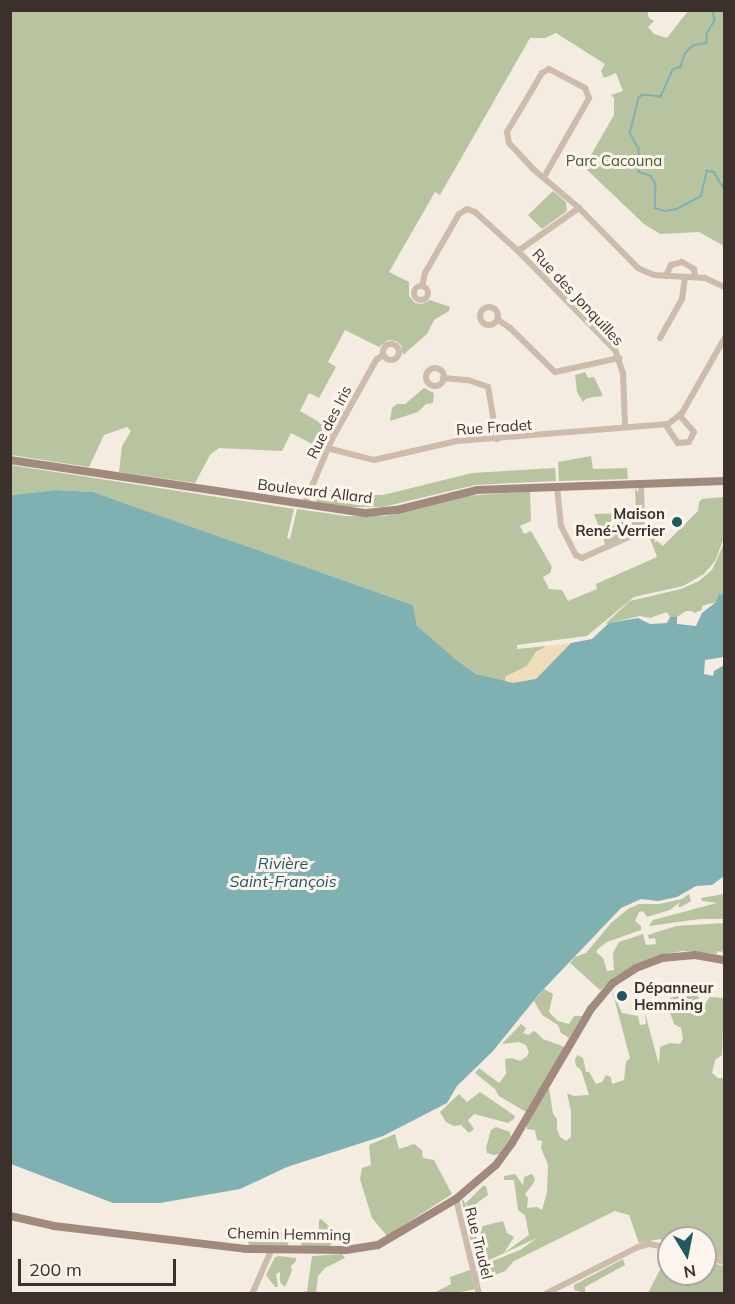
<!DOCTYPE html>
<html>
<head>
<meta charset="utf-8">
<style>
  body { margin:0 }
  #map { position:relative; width:735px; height:1304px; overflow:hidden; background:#f4ebe1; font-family:Mulish,sans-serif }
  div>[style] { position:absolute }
  .green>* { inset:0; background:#b8c4a0 }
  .sand>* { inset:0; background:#efdcb8 }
  .water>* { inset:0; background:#7fb0b2 }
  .stream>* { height:1.5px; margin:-0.75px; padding:0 0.75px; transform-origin:0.75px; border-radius:0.75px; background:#7fb0b2 }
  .street>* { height:6px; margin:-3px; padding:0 3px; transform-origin:3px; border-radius:3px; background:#cdbbac }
  .street>.ring { margin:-3px; padding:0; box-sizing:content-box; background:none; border:6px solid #cdbbac; border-radius:50% }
  .secondary>* { height:8px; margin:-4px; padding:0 4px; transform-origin:4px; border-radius:4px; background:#a18a7d }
  .dots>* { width:16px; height:16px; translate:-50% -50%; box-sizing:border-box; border:3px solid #fbf5ee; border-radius:50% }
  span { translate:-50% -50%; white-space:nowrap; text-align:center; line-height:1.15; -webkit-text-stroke:6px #fbf5ee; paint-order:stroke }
  .park-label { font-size:15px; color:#4a5a2e }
  .street-label { font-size:15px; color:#3b302b }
  .poi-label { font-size:15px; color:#3b302b; font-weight:700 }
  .right { translate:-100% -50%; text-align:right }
  .left { translate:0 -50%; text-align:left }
  .water-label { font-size:16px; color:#1f5a5e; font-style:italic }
  .frame { position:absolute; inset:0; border:12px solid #3b302b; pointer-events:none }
  .north { position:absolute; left:657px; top:1226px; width:60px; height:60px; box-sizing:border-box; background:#fbf5ee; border:2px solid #aea6a0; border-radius:50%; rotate:170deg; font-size:16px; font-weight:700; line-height:24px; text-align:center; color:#3b302b }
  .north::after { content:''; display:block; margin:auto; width:21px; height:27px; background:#1f5a5e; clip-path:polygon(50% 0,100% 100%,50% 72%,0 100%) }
  .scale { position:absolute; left:18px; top:1259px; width:158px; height:27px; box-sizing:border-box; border:3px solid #3b302b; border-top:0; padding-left:8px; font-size:18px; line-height:21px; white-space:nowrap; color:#3b302b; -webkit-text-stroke:4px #fbf5ee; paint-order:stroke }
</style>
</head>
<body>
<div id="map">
  <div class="green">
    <div style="clip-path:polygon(647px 10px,649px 18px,654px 21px,648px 27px,654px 34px,667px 38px,688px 11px,724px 11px,724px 246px,699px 232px,660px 234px,644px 224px,584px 167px,614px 115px,614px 98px,611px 95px,623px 91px,616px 73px,604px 78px,601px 71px,605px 64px,556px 33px,545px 38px,530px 38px,440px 195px,435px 192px,389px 272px,409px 282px,409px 296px,415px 303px,422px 304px,430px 300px,450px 307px,449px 311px,434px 320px,427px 334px,403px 355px,401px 345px,396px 341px,388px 340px,379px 347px,345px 330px,328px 362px,336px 367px,319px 398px,309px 393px,300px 411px,333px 430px,322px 449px,291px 433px,282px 451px,219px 448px,210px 455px,195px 483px,119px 472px,122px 446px,131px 431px,127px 427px,104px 435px,89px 467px,11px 455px,10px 11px)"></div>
    <div style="clip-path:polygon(553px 191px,566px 202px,567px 211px,542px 229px,528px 215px)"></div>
    <div style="clip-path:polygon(585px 372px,588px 378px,594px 377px,603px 396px,587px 398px,583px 402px,577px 392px,575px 375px)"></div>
    <div style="clip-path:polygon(424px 388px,434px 393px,433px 403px,426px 404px,418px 412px,390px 421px,392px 408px,397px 404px,405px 404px)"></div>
    <div style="clip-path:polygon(591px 456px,593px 469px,627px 468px,628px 479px,559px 481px,558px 462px)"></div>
    <div style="clip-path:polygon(10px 465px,294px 509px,287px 538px,290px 539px,297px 509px,346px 516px,385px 516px,467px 496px,530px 491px,531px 521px,520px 526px,524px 534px,531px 531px,552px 567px,550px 573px,543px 577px,549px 589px,562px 590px,568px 601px,597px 589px,596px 584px,657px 557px,648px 534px,655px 539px,654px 542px,657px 541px,663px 546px,698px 511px,699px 502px,702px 499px,724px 497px,724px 538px,715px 561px,704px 574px,683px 586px,634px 597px,587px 636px,517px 645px,517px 649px,547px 646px,536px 652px,527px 666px,505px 677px,506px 682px,476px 674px,438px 646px,417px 626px,413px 605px,93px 492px,56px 490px,11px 495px)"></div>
    <div style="clip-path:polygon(555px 468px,556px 481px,475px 485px,383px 507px,347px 507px,318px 503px,313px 496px,316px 488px,356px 495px,383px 495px,472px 473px)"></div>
    <div style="clip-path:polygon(635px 488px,639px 494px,640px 528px,606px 546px,594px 514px,636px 513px)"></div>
    <div style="clip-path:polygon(724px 543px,724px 595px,719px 593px,716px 602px,702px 606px,702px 610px,694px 613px,692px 611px,686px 611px,677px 617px,670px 617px,667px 612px,650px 618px,640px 616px,605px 624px,630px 601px,681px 589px,699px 581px,712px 570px)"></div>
    <div style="clip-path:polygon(689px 894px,691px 901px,681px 907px,678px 907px,680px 902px,670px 910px,647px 917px,643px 911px,639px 912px,635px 921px,641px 926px,641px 930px,607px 942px,599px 948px,596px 952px,603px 958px,607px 971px,614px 970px,613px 953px,619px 942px,643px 934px,646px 945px,656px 944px,655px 938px,649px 939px,648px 935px,676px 926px,724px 923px,724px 947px,722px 952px,717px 951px,717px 954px,682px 951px,653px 957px,629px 968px,600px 990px,570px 963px,575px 957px,586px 953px,611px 923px,628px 909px,639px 904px,659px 904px,682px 899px)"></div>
    <div style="clip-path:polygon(724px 894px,724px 919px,700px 919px,649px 926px,653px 920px,717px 903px,702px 901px,701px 898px)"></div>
    <div style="clip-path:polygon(544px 989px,553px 994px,549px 1012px,558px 1021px,569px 1024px,574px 1016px,582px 1016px,569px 1038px,561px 1033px,558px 1025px,542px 1015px,534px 1001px)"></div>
    <div style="clip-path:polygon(612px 990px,622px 1013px,638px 1016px,640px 1025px,646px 1024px,645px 1013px,659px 1065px,660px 1047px,670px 1043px,680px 1044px,683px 1039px,681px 1028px,674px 1024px,667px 1004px,670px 998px,682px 995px,687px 990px,697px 994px,700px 1001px,705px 1004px,710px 997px,724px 998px,722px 1055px,715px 1060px,712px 1073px,718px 1078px,724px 1078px,724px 1259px,705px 1253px,705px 1238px,669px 1238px,669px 1242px,660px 1239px,639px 1243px,629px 1215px,615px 1211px,514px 1261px,505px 1271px,479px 1281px,477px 1272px,480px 1266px,520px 1250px,537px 1238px,476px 1266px,462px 1201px,463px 1199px,465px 1204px,483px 1186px,486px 1186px,488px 1195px,478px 1202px,477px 1205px,479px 1228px,481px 1231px,483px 1226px,503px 1221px,507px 1233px,514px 1237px,504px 1253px,529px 1235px,525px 1215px,518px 1210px,514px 1180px,504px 1180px,504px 1176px,515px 1174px,523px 1185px,524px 1177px,532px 1174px,535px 1179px,533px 1184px,525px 1194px,528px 1198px,527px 1208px,537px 1207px,542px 1210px,547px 1192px,548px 1165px,541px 1148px,542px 1141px,537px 1140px,535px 1130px,527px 1129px,527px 1125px,549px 1088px,553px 1114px,557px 1119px,557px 1129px,560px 1137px,566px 1141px,571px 1137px,571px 1111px,567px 1093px,574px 1096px,589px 1095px,581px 1070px,576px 1066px,575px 1060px,577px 1055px,583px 1058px,586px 1072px,589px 1072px,596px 1084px,602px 1082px,606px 1075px,611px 1077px,612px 1084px,624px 1080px,626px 1062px,630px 1058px)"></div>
    <div style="clip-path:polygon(521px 1024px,526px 1028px,523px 1033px,529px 1035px,533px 1031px,536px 1032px,543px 1039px,565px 1047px,526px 1112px,499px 1096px,495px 1089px,475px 1073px,479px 1068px,499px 1083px,506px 1074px,505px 1059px,512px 1058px,520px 1061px,526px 1057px,529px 1053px,526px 1045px,519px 1042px,502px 1044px)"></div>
    <div style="clip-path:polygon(480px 1092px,515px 1116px,514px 1119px,508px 1123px,474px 1114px,468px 1120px,474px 1129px,469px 1133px,461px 1125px,454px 1126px,446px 1122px,440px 1112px,459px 1094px,467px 1102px)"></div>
    <div style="clip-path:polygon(496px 1127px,510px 1132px,511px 1137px,499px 1154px,494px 1155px,487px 1153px,486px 1148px,491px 1130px)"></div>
    <div style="clip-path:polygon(395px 1134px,399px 1149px,414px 1144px,422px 1150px,423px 1158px,434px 1160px,452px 1194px,387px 1236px,372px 1218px,360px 1179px,362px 1168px,371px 1165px,369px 1145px)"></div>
    <div style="clip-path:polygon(321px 1219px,331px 1228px,334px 1242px,329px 1246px,302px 1247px,299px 1235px,319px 1233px,319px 1220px)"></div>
    <div style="clip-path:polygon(257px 1228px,287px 1233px,289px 1236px,288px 1246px,249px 1246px,247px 1236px)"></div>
    <div style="clip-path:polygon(669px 1252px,669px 1274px,705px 1274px,705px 1261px,724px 1266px,724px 1293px,648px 1293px)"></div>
    <div style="clip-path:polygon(342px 1254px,345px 1258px,325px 1268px,318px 1276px,316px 1293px,298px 1293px,307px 1291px,312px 1256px)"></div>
    <div style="clip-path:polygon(279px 1256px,296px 1258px,296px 1261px,291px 1266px,292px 1271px,285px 1287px,280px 1282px,280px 1272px,276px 1274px,278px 1287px,275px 1287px,266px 1275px,275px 1257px)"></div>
    <div style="clip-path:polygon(623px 1259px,625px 1265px,585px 1287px,585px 1293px,574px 1290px,574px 1285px)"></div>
    <div style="clip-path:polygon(470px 1270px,475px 1289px,456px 1293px,432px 1294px,451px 1284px,450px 1277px)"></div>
  </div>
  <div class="sand">
    <div style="clip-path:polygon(571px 643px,536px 679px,518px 684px,506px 682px,505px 677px,527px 666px,536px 652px,547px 646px)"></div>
  </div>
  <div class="water">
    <div style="clip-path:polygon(56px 490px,93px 492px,413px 605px,417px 626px,454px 658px,476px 674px,513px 683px,536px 679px,571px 643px,592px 639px,609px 623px,638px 618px,650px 624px,667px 623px,670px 617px,677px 617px,677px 624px,696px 626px,702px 613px,716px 602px,719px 593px,724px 595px,724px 657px,705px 660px,704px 674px,713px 676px,714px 671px,724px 665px,724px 876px,712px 885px,696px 886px,677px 897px,658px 901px,641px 899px,621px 908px,540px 993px,493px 1051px,457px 1086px,447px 1103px,383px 1136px,287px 1167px,240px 1189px,160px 1203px,113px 1203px,11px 1164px,11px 495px)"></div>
  </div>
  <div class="stream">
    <div style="left:713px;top:10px;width:11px;rotate:80deg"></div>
    <div style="left:715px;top:21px;width:15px;rotate:122deg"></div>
    <div style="left:707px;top:34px;width:9px;rotate:90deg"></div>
    <div style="left:707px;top:43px;width:14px;rotate:168deg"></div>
    <div style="left:693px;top:46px;width:11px;rotate:135deg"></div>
    <div style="left:685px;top:54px;width:14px;rotate:107deg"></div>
    <div style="left:681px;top:67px;width:9px;rotate:159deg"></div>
    <div style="left:673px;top:70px;width:30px;rotate:114deg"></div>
    <div style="left:661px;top:97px;width:18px;rotate:-174deg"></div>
    <div style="left:643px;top:95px;width:5px;rotate:143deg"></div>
    <div style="left:639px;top:98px;width:36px;rotate:104deg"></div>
    <div style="left:630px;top:133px;width:18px;rotate:61deg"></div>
    <div style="left:639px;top:149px;width:23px;rotate:90deg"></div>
    <div style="left:639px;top:172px;width:13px;rotate:18deg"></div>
    <div style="left:651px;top:176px;width:9px;rotate:58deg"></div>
    <div style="left:656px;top:184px;width:24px;rotate:92deg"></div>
    <div style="left:655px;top:208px;width:10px;rotate:17deg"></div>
    <div style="left:665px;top:211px;width:12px;rotate:-9deg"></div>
    <div style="left:677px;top:209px;width:27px;rotate:-28deg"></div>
    <div style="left:701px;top:196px;width:26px;rotate:-77deg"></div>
    <div style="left:707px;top:171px;width:7px;rotate:8deg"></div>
    <div style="left:714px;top:172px;width:19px;rotate:58deg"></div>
  </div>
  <div class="street">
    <div style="left:544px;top:177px;width:91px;rotate:-60.3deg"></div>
    <div style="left:589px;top:98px;width:11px;rotate:-112deg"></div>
    <div style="left:585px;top:88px;width:41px;rotate:-152.2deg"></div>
    <div style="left:549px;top:69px;width:8px;rotate:150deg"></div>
    <div style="left:542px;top:73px;width:69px;rotate:120.7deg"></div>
    <div style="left:507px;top:132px;width:11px;rotate:80deg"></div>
    <div style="left:509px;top:143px;width:35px;rotate:47deg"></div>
    <div style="left:533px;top:169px;width:60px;rotate:40.3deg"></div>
    <div style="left:579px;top:208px;width:84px;rotate:45.5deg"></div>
    <div style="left:638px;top:268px;width:17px;rotate:24deg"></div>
    <div style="left:654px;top:275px;width:51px;rotate:3.4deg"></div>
    <div style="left:705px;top:278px;width:21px;rotate:25deg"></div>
    <div style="left:518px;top:251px;width:75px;rotate:-35.2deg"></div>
    <div style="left:666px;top:276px;width:12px;rotate:-66deg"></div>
    <div style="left:671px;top:265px;width:11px;rotate:-15deg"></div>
    <div style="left:682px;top:262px;width:14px;rotate:30deg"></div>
    <div style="left:694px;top:269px;width:8px;rotate:83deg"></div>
    <div class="ring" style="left:414px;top:286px;width:8px;height:8px"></div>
    <div style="left:422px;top:286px;width:13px;rotate:-77deg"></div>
    <div style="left:425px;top:273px;width:68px;rotate:-60deg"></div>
    <div style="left:459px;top:214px;width:9px;rotate:-32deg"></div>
    <div style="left:467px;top:209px;width:9px;rotate:21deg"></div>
    <div style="left:475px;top:212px;width:58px;rotate:42.2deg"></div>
    <div style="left:518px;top:251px;width:139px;rotate:45.6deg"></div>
    <div style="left:615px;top:350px;width:24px;rotate:71deg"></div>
    <div style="left:623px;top:373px;width:52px;rotate:87.8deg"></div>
    <div class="ring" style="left:480px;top:307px;width:12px;height:12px"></div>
    <div style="left:497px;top:319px;width:16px;rotate:35deg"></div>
    <div style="left:510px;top:328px;width:63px;rotate:44.4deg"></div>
    <div style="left:555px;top:372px;width:66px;rotate:-12.3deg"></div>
    <div style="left:660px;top:338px;width:45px;rotate:-60.6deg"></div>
    <div style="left:682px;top:299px;width:22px;rotate:-82deg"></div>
    <div class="ring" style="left:383px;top:344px;width:10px;height:10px"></div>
    <div class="ring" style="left:426px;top:368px;width:12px;height:12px"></div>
    <div style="left:443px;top:378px;width:25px;rotate:5deg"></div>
    <div style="left:468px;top:380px;width:21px;rotate:19deg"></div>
    <div style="left:488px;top:387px;width:53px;rotate:80.2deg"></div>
    <div style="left:665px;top:424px;width:23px;rotate:56deg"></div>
    <div style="left:678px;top:443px;width:11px;rotate:-5deg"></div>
    <div style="left:689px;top:442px;width:11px;rotate:-63deg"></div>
    <div style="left:694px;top:432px;width:21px;rotate:-131deg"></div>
    <div style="left:327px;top:448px;width:49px;rotate:14.3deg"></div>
    <div style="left:374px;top:460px;width:85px;rotate:-12.9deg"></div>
    <div style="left:457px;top:441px;width:212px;rotate:-4.6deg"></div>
    <div style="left:668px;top:424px;width:18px;rotate:-38deg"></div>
    <div style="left:682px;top:413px;width:85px;rotate:-60.4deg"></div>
    <div style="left:557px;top:486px;width:40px;rotate:84.3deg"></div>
    <div style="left:561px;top:526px;width:33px;rotate:63deg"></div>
    <div style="left:576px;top:555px;width:7px;rotate:27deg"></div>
    <div style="left:582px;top:558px;width:66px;rotate:-24.2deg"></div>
    <div style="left:642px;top:531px;width:48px;rotate:-91.2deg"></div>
    <div style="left:304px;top:505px;width:69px;rotate:-67.1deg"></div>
    <div style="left:331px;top:441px;width:93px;rotate:-60.9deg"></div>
    <div style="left:376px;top:360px;width:9px;rotate:-36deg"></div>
    <div style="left:456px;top:1199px;width:98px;rotate:76.4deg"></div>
    <div style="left:705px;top:1257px;width:20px;rotate:15deg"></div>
    <div style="left:252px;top:1294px;width:47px;rotate:-66.2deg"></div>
    <div style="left:545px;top:1294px;width:104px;rotate:-26.8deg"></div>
    <div style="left:638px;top:1247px;width:11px;rotate:-15deg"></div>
    <div style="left:649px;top:1244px;width:20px;rotate:11deg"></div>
  </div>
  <div class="secondary">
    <div style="left:10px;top:460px;width:360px;rotate:8.5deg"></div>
    <div style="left:366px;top:513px;width:31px;rotate:-6deg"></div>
    <div style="left:397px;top:510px;width:82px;rotate:-14deg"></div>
    <div style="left:477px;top:490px;width:247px;rotate:-2.1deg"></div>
    <div style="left:10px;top:1216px;width:45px;rotate:12.8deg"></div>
    <div style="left:54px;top:1226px;width:193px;rotate:6.8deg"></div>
    <div style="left:246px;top:1249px;width:100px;rotate:0.6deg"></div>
    <div style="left:346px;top:1250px;width:32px;rotate:-9deg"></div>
    <div style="left:378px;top:1245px;width:91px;rotate:-30.5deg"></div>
    <div style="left:456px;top:1199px;width:52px;rotate:-40.4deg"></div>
    <div style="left:496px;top:1165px;width:27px;rotate:-54deg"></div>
    <div style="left:512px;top:1143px;width:156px;rotate:-59.5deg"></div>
    <div style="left:591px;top:1009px;width:34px;rotate:-50deg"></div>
    <div style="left:613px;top:983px;width:27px;rotate:-33deg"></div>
    <div style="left:636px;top:968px;width:28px;rotate:-21deg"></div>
    <div style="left:662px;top:958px;width:33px;rotate:-5deg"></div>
    <div style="left:695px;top:955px;width:29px;rotate:10deg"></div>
  </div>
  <div class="dots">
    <div style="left:677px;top:522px;background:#1f5a5e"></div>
    <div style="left:622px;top:996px;background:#1f5a5e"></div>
  </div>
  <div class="park-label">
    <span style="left:614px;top:161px">Parc Cacouna</span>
  </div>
  <div class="street-label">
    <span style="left:578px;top:297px;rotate:47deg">Rue des Jonquilles</span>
    <span style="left:329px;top:422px;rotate:-63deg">Rue des Iris</span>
    <span style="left:494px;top:427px;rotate:-4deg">Rue Fradet</span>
    <span style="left:315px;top:491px;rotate:7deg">Boulevard Allard</span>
    <span style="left:289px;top:1234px;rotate:1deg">Chemin Hemming</span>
    <span style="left:479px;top:1243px;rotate:76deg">Rue Trudel</span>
  </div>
  <div class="poi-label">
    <span class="right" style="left:665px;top:522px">Maison<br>René-Verrier</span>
    <span class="left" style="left:634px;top:996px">Dépanneur<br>Hemming</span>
  </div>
  <div class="water-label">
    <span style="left:283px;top:872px">Rivière<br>Saint-François</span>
  </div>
  <div class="frame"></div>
  <div class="north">N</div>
  <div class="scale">200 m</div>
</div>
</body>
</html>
